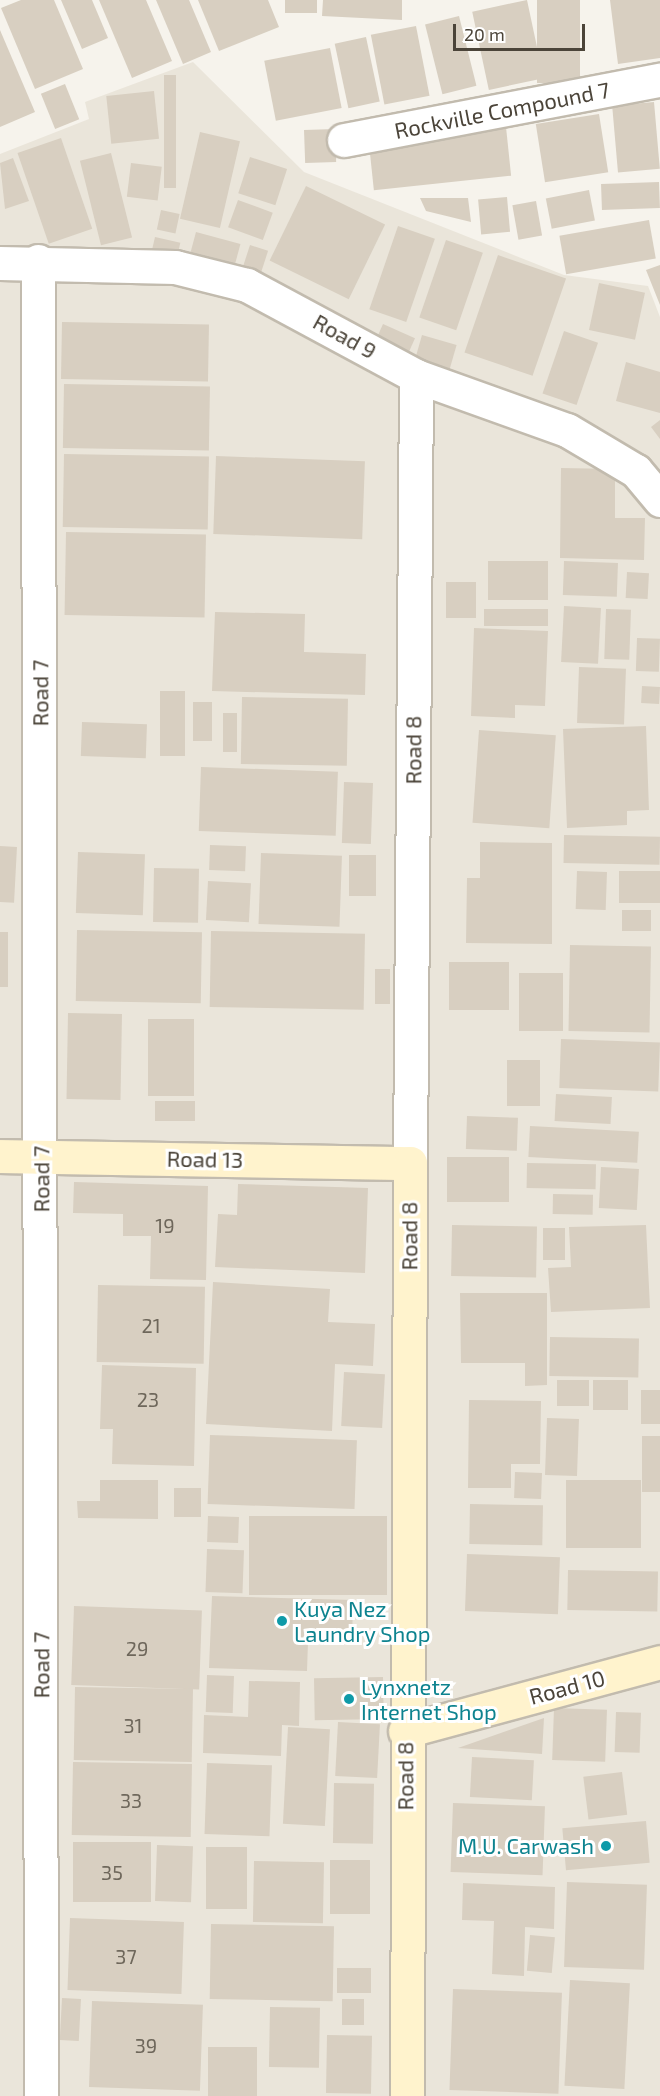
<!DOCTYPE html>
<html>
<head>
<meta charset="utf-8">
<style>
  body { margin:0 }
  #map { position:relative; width:660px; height:2096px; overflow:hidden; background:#f6f3ec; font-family:"Exo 2",sans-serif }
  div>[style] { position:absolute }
  .residential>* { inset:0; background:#eae5da }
  .building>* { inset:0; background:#d8cfc1; transform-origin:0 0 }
  .roads { filter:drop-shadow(2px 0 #c2bbae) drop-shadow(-2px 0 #c2bbae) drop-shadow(0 2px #c2bbae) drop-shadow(0 -2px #c2bbae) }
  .street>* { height:33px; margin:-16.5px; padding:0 16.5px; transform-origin:16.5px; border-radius:16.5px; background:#fff }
  .secondary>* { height:33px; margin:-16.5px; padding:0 16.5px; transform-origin:16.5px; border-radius:16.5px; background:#fff3cd }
  .dots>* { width:16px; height:16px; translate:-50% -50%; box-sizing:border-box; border:3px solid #fff; border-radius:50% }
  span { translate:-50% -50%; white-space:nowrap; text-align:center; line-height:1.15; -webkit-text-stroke:6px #fff; paint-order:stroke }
  .number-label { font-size:20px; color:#6e675b }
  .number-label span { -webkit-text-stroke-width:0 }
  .street-label { font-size:22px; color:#4b4439 }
  .culture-label { font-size:22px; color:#0d838f }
  .left { translate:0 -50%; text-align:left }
  .right { translate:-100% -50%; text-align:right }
  .scale { position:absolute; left:453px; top:24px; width:132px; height:27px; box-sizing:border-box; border:3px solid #4b4439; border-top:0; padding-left:8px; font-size:18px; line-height:21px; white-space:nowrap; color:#4b4439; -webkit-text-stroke:4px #fff; paint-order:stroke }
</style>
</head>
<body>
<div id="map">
  <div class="residential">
    <div style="clip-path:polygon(193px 62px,304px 172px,564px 275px,648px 286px,660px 317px,660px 2096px,0 2096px,0 154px,89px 119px,85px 102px)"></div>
  </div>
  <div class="building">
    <div style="clip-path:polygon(21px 0,54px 0,83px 69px,35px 89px,1px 8px)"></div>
    <div style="clip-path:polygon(61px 0,92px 0,108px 38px,82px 49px)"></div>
    <div style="clip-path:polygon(99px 0,146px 0,172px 61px,132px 78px)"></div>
    <div style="clip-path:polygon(156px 0,189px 0,211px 52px,183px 64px)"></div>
    <div style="clip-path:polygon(198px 0,268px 0,279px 27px,219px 51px)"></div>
    <div style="left:285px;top:0;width:32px;height:13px"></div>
    <div style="clip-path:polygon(323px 0,402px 0,402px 20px,322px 16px)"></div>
    <div style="left:527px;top:0;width:80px;height:56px;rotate:78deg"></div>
    <div style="left:537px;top:0;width:43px;height:83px"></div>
    <div style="clip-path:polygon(610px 0,660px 0,660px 58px,618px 64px)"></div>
    <div style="left:459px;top:16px;width:72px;height:35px;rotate:76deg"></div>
    <div style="left:416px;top:26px;width:71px;height:46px;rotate:79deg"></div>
    <div style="clip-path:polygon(0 30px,35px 112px,0 127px)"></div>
    <div style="left:366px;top:37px;width:66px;height:32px;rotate:78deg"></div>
    <div style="left:330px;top:48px;width:61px;height:67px;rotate:79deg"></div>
    <div style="left:164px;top:75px;width:12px;height:113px"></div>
    <div style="left:65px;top:84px;width:38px;height:26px;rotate:68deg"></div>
    <div style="left:154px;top:91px;width:48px;height:48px;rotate:84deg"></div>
    <div style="left:654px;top:102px;width:67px;height:42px;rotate:85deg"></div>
    <div style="left:599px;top:114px;width:59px;height:64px;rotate:81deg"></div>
    <div style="left:506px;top:127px;width:49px;height:138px;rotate:84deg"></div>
    <div style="left:335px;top:129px;width:33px;height:31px;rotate:88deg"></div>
    <div style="left:200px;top:132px;width:41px;height:89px;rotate:13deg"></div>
    <div style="left:61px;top:138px;width:96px;height:46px;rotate:71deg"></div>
    <div style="left:111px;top:153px;width:87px;height:32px;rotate:76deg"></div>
    <div style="left:250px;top:157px;width:39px;height:38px;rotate:18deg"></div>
    <div style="clip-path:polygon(13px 158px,29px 201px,5px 209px,0 163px)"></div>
    <div style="left:131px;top:163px;width:31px;height:34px;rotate:7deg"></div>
    <div style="left:659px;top:182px;width:26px;height:58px;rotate:88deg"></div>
    <div style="left:306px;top:186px;width:88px;height:83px;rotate:26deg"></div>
    <div style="left:589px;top:190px;width:31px;height:44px;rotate:79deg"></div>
    <div style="left:507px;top:197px;width:35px;height:29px;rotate:85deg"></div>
    <div style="clip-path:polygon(420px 198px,468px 198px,471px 222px,426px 211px)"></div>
    <div style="left:238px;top:200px;width:37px;height:29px;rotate:20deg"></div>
    <div style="left:536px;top:201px;width:35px;height:24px;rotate:80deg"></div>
    <div style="left:161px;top:210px;width:19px;height:20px;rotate:12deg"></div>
    <div style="left:649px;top:220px;width:39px;height:91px;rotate:80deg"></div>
    <div style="left:398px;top:226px;width:39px;height:88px;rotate:19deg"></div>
    <div style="left:196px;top:232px;width:46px;height:29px;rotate:15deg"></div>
    <div style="left:155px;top:237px;width:26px;height:16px;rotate:13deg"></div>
    <div style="left:446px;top:240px;width:39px;height:82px;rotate:19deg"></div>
    <div style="left:250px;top:245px;width:19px;height:25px;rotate:18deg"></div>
    <div style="left:498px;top:255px;width:72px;height:103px;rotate:19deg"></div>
    <div style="clip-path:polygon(660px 265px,660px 305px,646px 270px)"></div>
    <div style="left:599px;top:283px;width:47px;height:48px;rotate:12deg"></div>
    <div style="left:62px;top:322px;width:147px;height:57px;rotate:1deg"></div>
    <div style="left:383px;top:324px;width:35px;height:23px;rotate:24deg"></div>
    <div style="left:564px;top:331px;width:36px;height:66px;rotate:19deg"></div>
    <div style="left:422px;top:335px;width:36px;height:28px;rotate:16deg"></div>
    <div style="clip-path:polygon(626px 362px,660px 372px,660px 413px,616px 401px)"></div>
    <div style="left:64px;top:384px;width:146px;height:64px;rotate:1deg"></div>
    <div style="clip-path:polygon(660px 420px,660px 439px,651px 427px)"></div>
    <div style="left:64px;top:454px;width:145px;height:73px;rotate:1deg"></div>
    <div style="left:216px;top:456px;width:149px;height:78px;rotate:2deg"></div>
    <div style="clip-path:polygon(561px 468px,615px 469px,615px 518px,645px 518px,644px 560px,560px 558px)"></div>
    <div style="left:66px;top:532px;width:140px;height:83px;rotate:1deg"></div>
    <div style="left:548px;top:561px;width:39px;height:60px;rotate:90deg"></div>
    <div style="left:564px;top:561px;width:54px;height:34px;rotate:2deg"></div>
    <div style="left:627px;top:572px;width:22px;height:26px;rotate:3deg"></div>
    <div style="left:446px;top:582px;width:30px;height:36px"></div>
    <div style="left:564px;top:606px;width:37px;height:56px;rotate:3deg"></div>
    <div style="left:548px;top:609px;width:17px;height:64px;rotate:90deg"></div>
    <div style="left:606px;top:609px;width:25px;height:50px;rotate:2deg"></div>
    <div style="clip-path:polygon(215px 612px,305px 614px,304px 652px,366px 654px,365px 695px,212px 691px)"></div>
    <div style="clip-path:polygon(474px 628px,548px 631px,545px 706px,515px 705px,515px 718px,471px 716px)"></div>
    <div style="left:637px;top:638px;width:23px;height:33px;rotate:2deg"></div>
    <div style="left:579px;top:667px;width:47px;height:56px;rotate:2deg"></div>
    <div style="left:642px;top:686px;width:18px;height:17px;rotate:3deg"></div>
    <div style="left:160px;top:691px;width:25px;height:65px"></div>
    <div style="left:242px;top:697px;width:106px;height:67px;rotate:1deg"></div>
    <div style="left:193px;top:702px;width:19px;height:39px"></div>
    <div style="left:223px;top:713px;width:14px;height:39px"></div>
    <div style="left:82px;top:722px;width:65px;height:34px;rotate:2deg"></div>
    <div style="clip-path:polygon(646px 726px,649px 810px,627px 811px,627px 825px,567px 828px,563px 729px)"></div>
    <div style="left:479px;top:730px;width:77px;height:93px;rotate:4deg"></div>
    <div style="left:201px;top:767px;width:137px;height:64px;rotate:2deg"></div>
    <div style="left:344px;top:782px;width:29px;height:61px;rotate:2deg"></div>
    <div style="left:564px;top:835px;width:96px;height:28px;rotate:1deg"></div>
    <div style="clip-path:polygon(480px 842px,552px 843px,552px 944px,466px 943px,467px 878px,480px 878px)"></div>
    <div style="left:210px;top:845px;width:36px;height:25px;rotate:2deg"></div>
    <div style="left:0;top:846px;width:17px;height:56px;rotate:3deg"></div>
    <div style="left:78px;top:852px;width:67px;height:61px;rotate:2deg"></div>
    <div style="left:261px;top:853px;width:81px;height:71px;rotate:2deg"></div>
    <div style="left:349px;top:855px;width:27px;height:41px"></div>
    <div style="left:154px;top:868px;width:45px;height:54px;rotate:1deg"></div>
    <div style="left:577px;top:871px;width:30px;height:38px;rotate:2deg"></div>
    <div style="left:619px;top:871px;width:41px;height:32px"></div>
    <div style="left:208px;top:881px;width:43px;height:39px;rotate:3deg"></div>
    <div style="left:622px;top:910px;width:29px;height:21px"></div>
    <div style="left:77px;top:930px;width:125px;height:71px;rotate:1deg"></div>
    <div style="left:211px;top:931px;width:154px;height:76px;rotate:1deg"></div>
    <div style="left:0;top:932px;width:8px;height:55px"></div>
    <div style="left:570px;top:945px;width:81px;height:86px;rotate:1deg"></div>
    <div style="left:449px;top:962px;width:60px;height:48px"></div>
    <div style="left:375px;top:969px;width:15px;height:35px"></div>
    <div style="left:519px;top:973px;width:44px;height:58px"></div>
    <div style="left:68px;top:1013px;width:54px;height:86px;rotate:1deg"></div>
    <div style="left:148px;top:1019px;width:46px;height:77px"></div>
    <div style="left:561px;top:1039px;width:99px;height:49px;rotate:2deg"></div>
    <div style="left:540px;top:1060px;width:46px;height:33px;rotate:90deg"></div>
    <div style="left:556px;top:1094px;width:56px;height:27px;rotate:3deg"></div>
    <div style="left:155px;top:1101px;width:40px;height:20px"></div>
    <div style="left:467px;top:1116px;width:51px;height:33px;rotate:2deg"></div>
    <div style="left:530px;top:1126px;width:109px;height:31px;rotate:3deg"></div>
    <div style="left:447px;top:1157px;width:62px;height:45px"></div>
    <div style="left:527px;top:1163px;width:69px;height:25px;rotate:1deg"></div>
    <div style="left:601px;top:1167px;width:38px;height:41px;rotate:3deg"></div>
    <div style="clip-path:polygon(74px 1182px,208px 1186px,206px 1280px,150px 1279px,151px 1236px,123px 1236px,123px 1214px,73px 1213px)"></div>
    <div style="clip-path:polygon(238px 1184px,368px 1188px,365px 1273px,215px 1267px,218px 1214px,237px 1215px)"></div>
    <div style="left:553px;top:1194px;width:40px;height:20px;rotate:1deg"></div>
    <div style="left:452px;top:1225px;width:85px;height:51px;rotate:1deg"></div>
    <div style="clip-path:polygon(646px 1225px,650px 1308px,551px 1312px,548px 1268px,571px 1267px,569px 1227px)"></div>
    <div style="left:543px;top:1228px;width:22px;height:32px"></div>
    <div style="clip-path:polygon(213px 1282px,330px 1289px,328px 1322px,375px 1324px,373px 1366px,335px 1364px,332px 1431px,206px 1424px)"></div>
    <div style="left:98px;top:1285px;width:107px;height:77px;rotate:1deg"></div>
    <div style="clip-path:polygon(460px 1293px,547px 1293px,547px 1385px,525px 1386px,525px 1363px,461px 1363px)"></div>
    <div style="left:550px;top:1337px;width:89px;height:39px;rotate:1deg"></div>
    <div style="clip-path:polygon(102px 1365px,196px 1368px,194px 1466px,112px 1464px,113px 1429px,100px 1429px)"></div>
    <div style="left:344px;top:1372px;width:41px;height:54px;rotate:3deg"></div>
    <div style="left:557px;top:1380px;width:32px;height:26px"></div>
    <div style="left:593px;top:1380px;width:35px;height:30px"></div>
    <div style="left:641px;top:1390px;width:19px;height:34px"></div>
    <div style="clip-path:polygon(469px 1400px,541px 1401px,540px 1464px,511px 1464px,511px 1488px,468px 1488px)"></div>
    <div style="left:547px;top:1418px;width:32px;height:57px;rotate:2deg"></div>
    <div style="left:210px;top:1435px;width:147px;height:69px;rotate:2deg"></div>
    <div style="left:642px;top:1436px;width:18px;height:56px"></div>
    <div style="left:515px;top:1472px;width:27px;height:26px;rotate:2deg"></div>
    <div style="clip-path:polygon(100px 1480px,158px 1480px,158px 1519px,78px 1518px,77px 1501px,100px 1501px)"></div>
    <div style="left:566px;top:1480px;width:75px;height:68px"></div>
    <div style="left:174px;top:1488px;width:27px;height:29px"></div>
    <div style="left:470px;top:1504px;width:73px;height:40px;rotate:1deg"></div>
    <div style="left:208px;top:1516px;width:31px;height:26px;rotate:2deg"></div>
    <div style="left:249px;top:1516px;width:138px;height:79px"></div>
    <div style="left:207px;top:1549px;width:37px;height:43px;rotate:2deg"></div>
    <div style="left:467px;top:1554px;width:93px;height:57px;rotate:2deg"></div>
    <div style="left:568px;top:1570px;width:90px;height:40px;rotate:1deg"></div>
    <div style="clip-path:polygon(212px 1596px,353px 1600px,352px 1644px,308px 1642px,307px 1671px,209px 1668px)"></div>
    <div style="left:74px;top:1606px;width:128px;height:79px;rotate:2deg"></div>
    <div style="left:207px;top:1675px;width:27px;height:37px;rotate:2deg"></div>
    <div style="left:383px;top:1677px;width:42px;height:69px;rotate:89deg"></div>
    <div style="clip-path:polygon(249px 1681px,300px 1682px,299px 1726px,282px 1725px,281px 1756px,203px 1753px,204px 1715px,248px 1717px)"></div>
    <div style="left:75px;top:1687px;width:118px;height:73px;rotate:1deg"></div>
    <div style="left:554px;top:1708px;width:53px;height:52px;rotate:2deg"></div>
    <div style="left:616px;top:1712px;width:25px;height:40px;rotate:2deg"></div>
    <div style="clip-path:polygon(544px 1718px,542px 1754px,458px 1748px)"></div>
    <div style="left:338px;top:1722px;width:42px;height:54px;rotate:3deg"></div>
    <div style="left:288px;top:1727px;width:42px;height:97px;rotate:3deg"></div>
    <div style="left:472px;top:1757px;width:62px;height:40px;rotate:3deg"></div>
    <div style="left:73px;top:1762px;width:119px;height:73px;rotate:1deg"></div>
    <div style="left:207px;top:1763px;width:65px;height:71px;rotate:2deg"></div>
    <div style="left:622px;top:1772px;width:43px;height:39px;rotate:83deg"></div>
    <div style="left:334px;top:1783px;width:40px;height:60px;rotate:1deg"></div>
    <div style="left:453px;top:1803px;width:92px;height:69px;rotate:2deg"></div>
    <div style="left:646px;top:1821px;width:42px;height:84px;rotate:85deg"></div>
    <div style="left:151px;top:1842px;width:60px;height:78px;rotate:90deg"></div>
    <div style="left:157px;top:1845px;width:36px;height:56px;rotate:2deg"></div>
    <div style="left:206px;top:1847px;width:41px;height:62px"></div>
    <div style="left:330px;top:1860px;width:40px;height:54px"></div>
    <div style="left:254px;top:1861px;width:70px;height:61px;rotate:1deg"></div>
    <div style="left:567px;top:1882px;width:80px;height:85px;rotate:2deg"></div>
    <div style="clip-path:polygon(463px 1883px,555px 1887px,554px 1929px,525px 1927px,524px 1976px,492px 1974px,494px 1921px,462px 1920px)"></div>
    <div style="left:70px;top:1918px;width:114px;height:72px;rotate:2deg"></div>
    <div style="left:211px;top:1924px;width:123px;height:75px;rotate:1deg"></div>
    <div style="left:530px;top:1935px;width:25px;height:36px;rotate:5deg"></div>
    <div style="left:337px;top:1968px;width:34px;height:25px"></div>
    <div style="left:570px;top:1980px;width:60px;height:106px;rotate:3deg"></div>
    <div style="left:453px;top:1989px;width:109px;height:101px;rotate:2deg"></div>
    <div style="left:62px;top:1998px;width:19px;height:42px;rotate:3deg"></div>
    <div style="left:342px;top:1999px;width:22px;height:26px"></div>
    <div style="left:92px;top:2001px;width:111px;height:86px;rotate:2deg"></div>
    <div style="left:270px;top:2007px;width:50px;height:60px;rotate:1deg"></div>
    <div style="left:327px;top:2035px;width:45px;height:58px;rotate:1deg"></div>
    <div style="left:257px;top:2047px;width:49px;height:49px;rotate:90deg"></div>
  </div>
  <div class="roads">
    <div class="street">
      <div style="left:344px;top:140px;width:322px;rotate:-10.8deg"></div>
      <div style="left:38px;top:261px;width:1835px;rotate:89.91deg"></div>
      <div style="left:0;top:263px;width:175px;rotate:1.3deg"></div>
      <div style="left:175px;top:267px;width:74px;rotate:14deg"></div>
      <div style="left:247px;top:285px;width:192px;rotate:28.3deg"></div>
      <div style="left:416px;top:376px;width:160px;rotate:19.7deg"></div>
      <div style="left:567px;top:430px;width:80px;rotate:30.7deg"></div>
      <div style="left:636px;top:471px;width:38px;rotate:50deg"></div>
      <div style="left:410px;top:1163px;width:787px;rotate:-89.56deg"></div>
    </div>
    <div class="secondary">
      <div style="left:0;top:1156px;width:410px;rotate:1deg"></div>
      <div style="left:410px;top:1163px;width:933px;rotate:90.18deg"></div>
      <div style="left:405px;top:1731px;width:264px;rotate:-15.1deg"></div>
    </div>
  </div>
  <div class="dots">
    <div style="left:282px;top:1621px;background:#0f9aa8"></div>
    <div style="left:349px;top:1699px;background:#0f9aa8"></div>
    <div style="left:606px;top:1846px;background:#0f9aa8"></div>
  </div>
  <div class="number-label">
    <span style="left:165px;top:1225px">19</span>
    <span style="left:151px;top:1325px">21</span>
    <span style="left:148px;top:1399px">23</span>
    <span style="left:137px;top:1648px">29</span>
    <span style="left:133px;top:1725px">31</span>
    <span style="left:131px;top:1800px">33</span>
    <span style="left:112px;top:1872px">35</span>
    <span style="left:126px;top:1956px">37</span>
    <span style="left:146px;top:2045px">39</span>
  </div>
  <div class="street-label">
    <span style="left:502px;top:110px;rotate:-11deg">Rockville Compound 7</span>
    <span style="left:345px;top:336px;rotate:29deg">Road 9</span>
    <span style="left:40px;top:693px;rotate:-90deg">Road 7</span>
    <span style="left:413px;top:750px;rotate:-90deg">Road 8</span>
    <span style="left:205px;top:1159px;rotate:1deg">Road 13</span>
    <span style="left:41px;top:1179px;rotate:-90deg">Road 7</span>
    <span style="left:409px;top:1236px;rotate:-90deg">Road 8</span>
    <span style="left:41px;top:1665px;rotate:-90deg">Road 7</span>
    <span style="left:567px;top:1687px;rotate:-15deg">Road 10</span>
    <span style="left:405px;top:1776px;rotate:-90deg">Road 8</span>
  </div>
  <div class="culture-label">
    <span class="left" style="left:294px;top:1621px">Kuya Nez<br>Laundry Shop</span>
    <span class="left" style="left:361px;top:1699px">Lynxnetz<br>Internet Shop</span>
    <span class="right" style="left:594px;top:1846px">M.U. Carwash</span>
  </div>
  <div class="scale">20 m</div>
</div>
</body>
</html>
